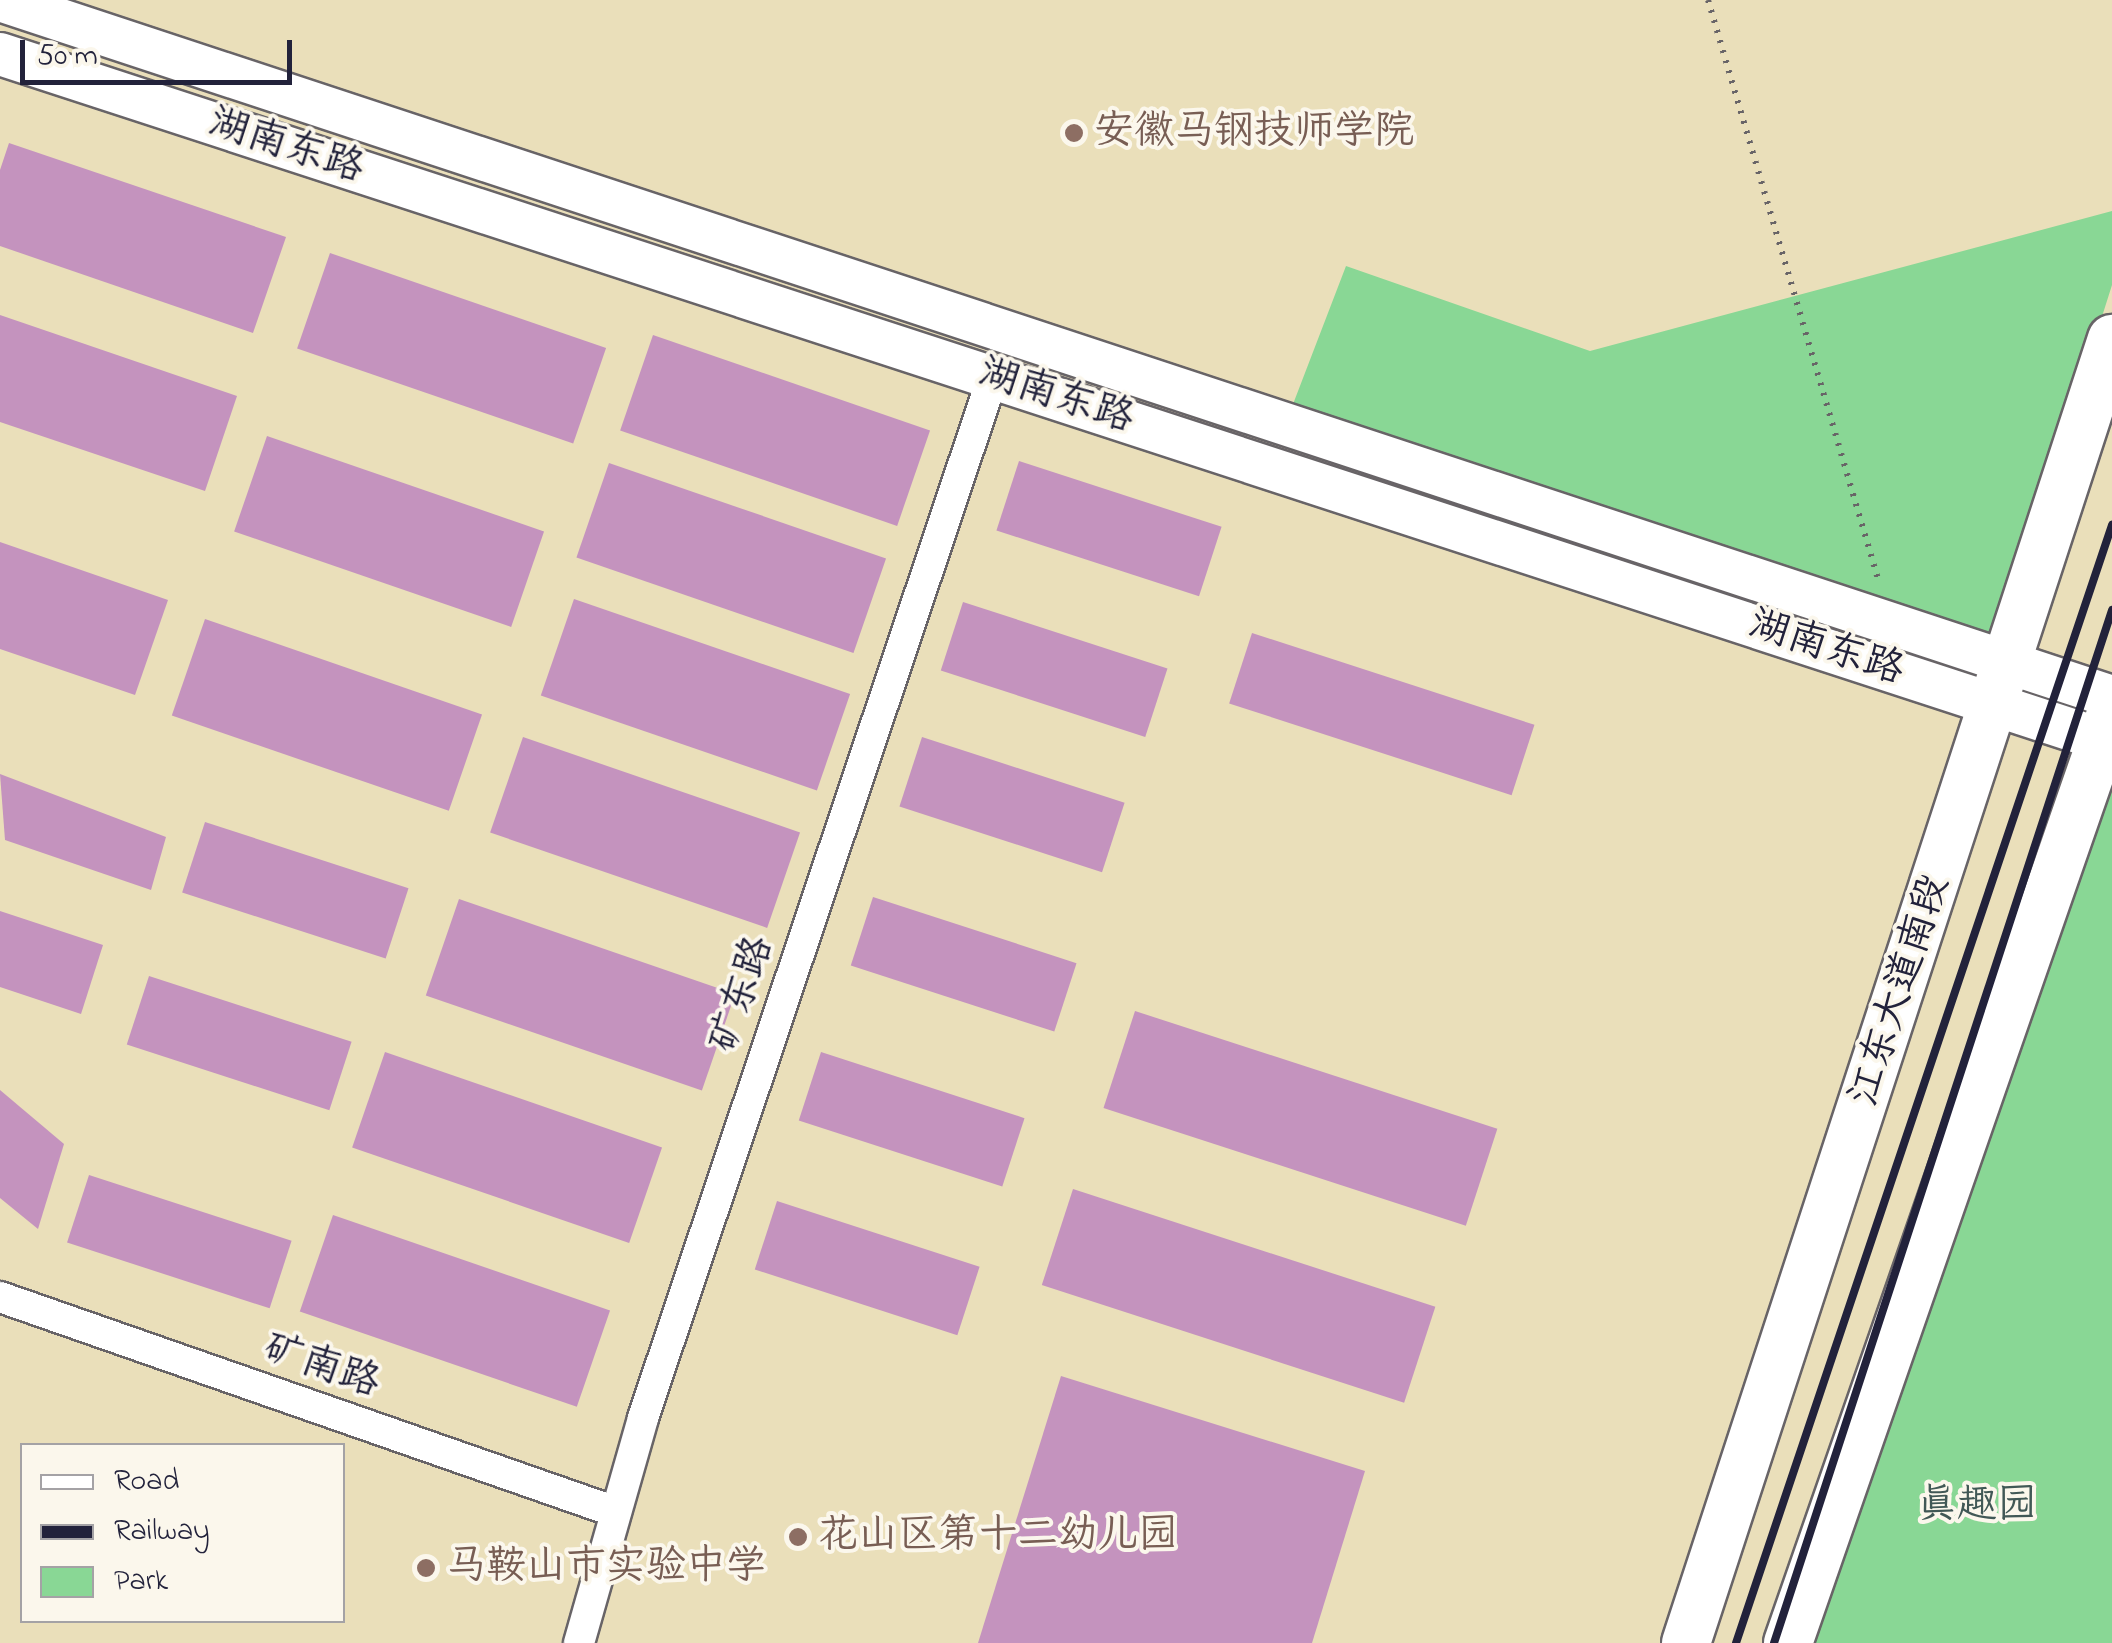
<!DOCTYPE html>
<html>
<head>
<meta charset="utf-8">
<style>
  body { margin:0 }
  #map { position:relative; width:2112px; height:1643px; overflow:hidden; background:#eadfba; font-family:"Indie Flower","LXGW WenKai TC",sans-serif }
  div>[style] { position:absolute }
  .green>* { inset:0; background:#89d795 }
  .building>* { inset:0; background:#c493be; transform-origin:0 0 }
  .path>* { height:6px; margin-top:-3px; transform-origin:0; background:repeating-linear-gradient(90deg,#686467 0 2.5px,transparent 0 10.5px) }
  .roads { filter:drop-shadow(2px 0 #686467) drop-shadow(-2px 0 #686467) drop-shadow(0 2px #686467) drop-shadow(0 -2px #686467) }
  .street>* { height:30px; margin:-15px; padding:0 15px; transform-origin:15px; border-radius:15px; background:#fff }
  .secondary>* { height:42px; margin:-21px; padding:0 21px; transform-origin:21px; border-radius:21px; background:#fff }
  .primary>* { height:48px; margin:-24px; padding:0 24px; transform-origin:24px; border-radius:24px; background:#fff }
  .rail>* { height:8px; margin:-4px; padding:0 4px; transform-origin:4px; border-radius:4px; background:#22223b }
  .dots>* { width:28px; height:28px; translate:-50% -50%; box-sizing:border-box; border:5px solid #fbf7ec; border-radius:50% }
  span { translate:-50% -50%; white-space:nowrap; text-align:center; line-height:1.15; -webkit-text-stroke:8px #fbf7ec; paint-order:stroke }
  .education-label { font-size:40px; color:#785e54 }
  .left { translate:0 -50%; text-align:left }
  .street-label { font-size:40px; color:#22223b }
  .park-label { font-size:40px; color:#415856 }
  .legend { position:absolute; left:20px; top:1443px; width:325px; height:180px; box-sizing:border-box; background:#fbf7ec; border:2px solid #a4a2a5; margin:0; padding:12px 18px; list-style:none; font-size:30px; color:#22223b }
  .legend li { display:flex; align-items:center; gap:20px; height:50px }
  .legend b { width:50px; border:2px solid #a4a2a5 }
  .scale { position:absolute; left:20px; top:40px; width:272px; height:45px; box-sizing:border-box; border:5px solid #22223b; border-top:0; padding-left:12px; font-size:30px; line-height:35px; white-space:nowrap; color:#22223b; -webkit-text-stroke:8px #fbf7ec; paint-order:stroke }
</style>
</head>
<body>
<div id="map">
  <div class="green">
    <div style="clip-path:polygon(2112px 211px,2112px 285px,1997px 648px,1285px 425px,1346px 266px,1590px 351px)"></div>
    <div style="clip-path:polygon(2112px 743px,2112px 1643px,1788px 1643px)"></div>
  </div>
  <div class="building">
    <div style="clip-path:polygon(9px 143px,286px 237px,253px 333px,0 246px,0 170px)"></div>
    <div style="left:330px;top:253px;width:292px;height:101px;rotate:19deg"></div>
    <div style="clip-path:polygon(0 315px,237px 396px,205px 491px,0 422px)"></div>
    <div style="left:653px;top:335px;width:293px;height:101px;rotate:19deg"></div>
    <div style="left:267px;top:436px;width:293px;height:101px;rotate:19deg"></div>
    <div style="left:1019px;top:461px;width:213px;height:73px;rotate:18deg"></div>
    <div style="left:609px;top:463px;width:293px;height:100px;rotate:19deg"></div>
    <div style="clip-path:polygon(0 542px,168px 600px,135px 695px,0 649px)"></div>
    <div style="left:574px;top:599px;width:292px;height:102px;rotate:19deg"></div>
    <div style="left:963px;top:602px;width:215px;height:72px;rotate:18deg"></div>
    <div style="left:205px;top:619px;width:293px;height:102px;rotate:19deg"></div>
    <div style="left:1252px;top:633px;width:297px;height:74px;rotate:18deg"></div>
    <div style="left:523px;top:737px;width:293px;height:101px;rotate:19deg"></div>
    <div style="left:922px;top:737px;width:213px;height:73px;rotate:18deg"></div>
    <div style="clip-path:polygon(0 774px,166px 837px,151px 890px,5px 840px)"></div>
    <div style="left:205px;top:822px;width:214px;height:74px;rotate:18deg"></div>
    <div style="left:873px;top:897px;width:214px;height:72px;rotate:18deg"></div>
    <div style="left:459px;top:899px;width:292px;height:102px;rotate:19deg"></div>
    <div style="clip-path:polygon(0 911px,103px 945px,81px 1014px,0 987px)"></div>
    <div style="left:149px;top:976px;width:213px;height:72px;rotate:18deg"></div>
    <div style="left:1135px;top:1011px;width:381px;height:102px;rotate:18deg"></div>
    <div style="left:385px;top:1052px;width:293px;height:101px;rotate:19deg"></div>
    <div style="left:821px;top:1052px;width:214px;height:72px;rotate:18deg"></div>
    <div style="clip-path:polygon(0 1090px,64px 1144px,38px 1229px,0 1198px)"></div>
    <div style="left:89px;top:1175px;width:213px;height:71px;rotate:18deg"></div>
    <div style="left:1073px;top:1189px;width:381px;height:101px;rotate:18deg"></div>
    <div style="left:777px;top:1201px;width:213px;height:72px;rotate:18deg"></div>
    <div style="left:333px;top:1215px;width:293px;height:102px;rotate:19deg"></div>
    <div style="clip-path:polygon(1061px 1376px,1365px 1471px,1312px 1643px,978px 1643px)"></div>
  </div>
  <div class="path">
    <div style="left:1708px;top:0;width:603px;rotate:73.64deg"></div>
  </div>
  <div class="roads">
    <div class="street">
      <div style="left:0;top:1297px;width:652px;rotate:19.24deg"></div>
      <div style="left:579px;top:1643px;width:234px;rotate:-74.1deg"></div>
      <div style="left:643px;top:1418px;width:1099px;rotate:-71.43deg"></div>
    </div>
    <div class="secondary">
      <div style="left:0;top:0;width:2224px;rotate:18.26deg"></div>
      <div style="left:0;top:54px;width:2222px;rotate:18.07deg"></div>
    </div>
    <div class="primary">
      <div style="left:1686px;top:1643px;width:1372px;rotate:-71.91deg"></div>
      <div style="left:1788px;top:1643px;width:987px;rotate:-70.83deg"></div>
    </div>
  </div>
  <div class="rail">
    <div style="left:1736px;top:1643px;width:1180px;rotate:-71.41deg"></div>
    <div style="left:1774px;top:1643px;width:1087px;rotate:-71.88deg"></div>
  </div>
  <div class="dots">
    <div style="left:1074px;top:133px;background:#8d6e63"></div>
    <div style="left:798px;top:1537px;background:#8d6e63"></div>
    <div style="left:426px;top:1568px;background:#8d6e63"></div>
  </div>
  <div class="education-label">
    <span class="left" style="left:1094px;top:133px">安徽马钢技师学院</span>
    <span class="left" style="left:818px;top:1537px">花山区第十二幼儿园</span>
    <span class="left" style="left:446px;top:1568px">马鞍山市实验中学</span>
  </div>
  <div class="street-label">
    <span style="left:286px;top:147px;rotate:18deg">湖南东路</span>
    <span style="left:1056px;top:397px;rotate:18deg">湖南东路</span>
    <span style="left:1826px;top:649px;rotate:18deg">湖南东路</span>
    <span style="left:1901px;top:991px;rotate:-72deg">江东大道南段</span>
    <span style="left:743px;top:995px;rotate:-71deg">矿东路</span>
    <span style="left:321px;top:1367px;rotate:19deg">矿南路</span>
  </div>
  <div class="park-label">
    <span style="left:1977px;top:1507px">真趣园</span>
  </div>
  <ul class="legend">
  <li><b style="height:12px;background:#fff"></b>Road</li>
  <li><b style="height:12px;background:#22223b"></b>Railway</li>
  <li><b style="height:28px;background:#89d795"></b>Park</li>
  </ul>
  <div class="scale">50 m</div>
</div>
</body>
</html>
